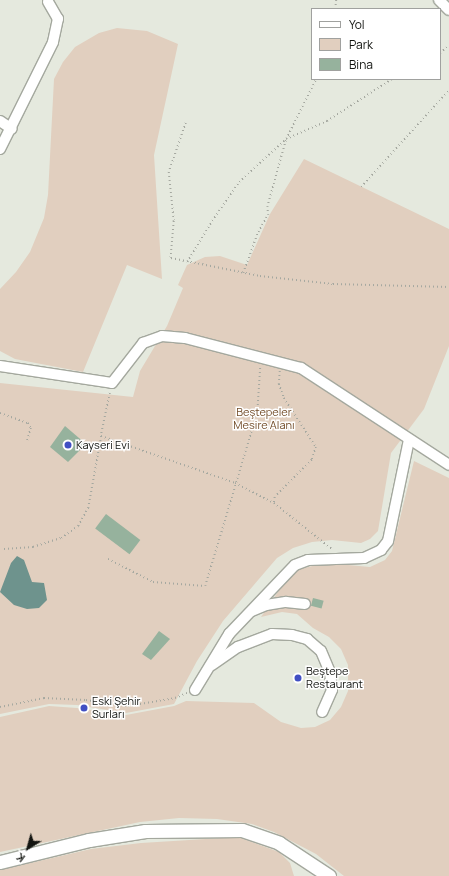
<!DOCTYPE html>
<html>
<head>
<meta charset="utf-8">
<style>
  body { margin:0 }
  #map { position:relative; width:449px; height:876px; overflow:hidden; background:#e5e9de; font-family:Manrope,sans-serif }
  div>[style] { position:absolute }
  .green>* { inset:0; background:#e1cfbf }
  .water>* { inset:0; background:#6e938d }
  .building>* { inset:0; background:#96b29d; transform-origin:0 0 }
  .path>* { height:1.5px; margin-top:-0.75px; transform-origin:0; background:repeating-linear-gradient(90deg,#a5a8a0 0 1px,transparent 0 4px) }
  .roads { filter:drop-shadow(1px 0 #a4a89e) drop-shadow(-1px 0 #a4a89e) drop-shadow(0 1px #a4a89e) drop-shadow(0 -1px #a4a89e) }
  .minor>* { height:10px; margin:-5px; padding:0 5px; transform-origin:5px; border-radius:5px; background:#fff }
  .tertiary>* { height:13px; margin:-6.5px; padding:0 6.5px; transform-origin:6.5px; border-radius:6.5px; background:#fff }
  .dots>* { width:11px; height:11px; translate:-50% -50%; box-sizing:border-box; border:2px solid #fff; border-radius:50% }
  span { translate:-50% -50%; white-space:nowrap; text-align:center; line-height:1.15; -webkit-text-stroke:3px #fff; paint-order:stroke }
  .park-label { font-size:11px; color:#734d29 }
  .poi-label { font-size:11px; color:#121410 }
  .left { translate:0 -50%; text-align:left }
  .legend { position:absolute; left:311px; top:8px; width:130px; height:72px; box-sizing:border-box; background:#fff; border:1px solid #a0a19f; margin:0; padding:5px 7px; list-style:none; font-size:12px; color:#121410 }
  .legend li { display:flex; align-items:center; gap:8px; height:20px }
  .legend b { width:20px; border:1px solid #a0a19f }
  .north { position:absolute; left:8px; top:828px; width:40px; height:40px; -webkit-text-stroke:3px #fff; paint-order:stroke; rotate:217deg; font-size:11px; font-weight:700; line-height:16px; text-align:center; color:#121410 }
  .north::after { content:''; display:block; margin:auto; width:14px; height:18px; background:#121410; clip-path:polygon(50% 0,100% 100%,50% 72%,0 100%) }
</style>
</head>
<body>
<div id="map">
  <div class="green">
    <div style="clip-path:polygon(117px 28px,147px 31px,178px 44px,154px 155px,162px 279px,127px 265px,83px 372px,15px 359px,0 351px,0 289px,16px 272px,30px 252px,44px 218px,48px 195px,54px 79px,63px 62px,75px 47px,99px 33px)"></div>
    <div style="clip-path:polygon(304px 159px,449px 229px,449px 346px,424px 409px,391px 453px,378px 531px,370px 539px,361px 543px,332px 540px,312px 542px,293px 548px,277px 558px,223px 621px,197px 661px,174px 704px,126px 713px,77px 705px,49px 704px,0 714px,0 383px,133px 397px,140px 371px,167px 326px,183px 288px,178px 285px,187px 265px,205px 257px,220px 256px,247px 265px,270px 214px)"></div>
    <div style="clip-path:polygon(414px 461px,449px 478px,449px 876px,344px 876px,316px 854px,274px 832px,252px 824px,217px 819px,179px 818px,140px 822px,0 852px,0 717px,49px 706px,77px 708px,126px 715px,174px 706px,186px 701px,254px 703px,281px 722px,301px 728px,315px 727px,330px 720px,341px 707px,348px 691px,348px 665px,341px 649px,329px 637px,313px 628px,297px 614px,282px 612px,261px 617px,286px 580px,299px 569px,326px 563px,370px 567px,385px 560px,392px 551px)"></div>
    <div style="clip-path:polygon(238px 837px,279px 852px,290px 863px,294px 876px,0 876px,0 870px,91px 849px,141px 843px)"></div>
  </div>
  <div class="water">
    <div style="clip-path:polygon(17px 556px,24px 560px,32px 582px,44px 583px,47px 600px,39px 608px,27px 609px,14px 605px,0 592px,11px 563px)"></div>
  </div>
  <div class="building">
    <div style="clip-path:polygon(65px 426px,86px 444px,68px 462px,50px 447px)"></div>
    <div style="left:106px;top:514px;width:43px;height:18px;rotate:37deg"></div>
    <div style="left:313px;top:598px;width:11px;height:8px;rotate:15deg"></div>
    <div style="clip-path:polygon(159px 631px,170px 639px,151px 660px,142px 654px)"></div>
  </div>
  <div class="path">
    <div style="left:335px;top:9px;width:9px;rotate:-84deg"></div>
    <div style="left:440px;top:53px;width:12px;rotate:-42deg"></div>
    <div style="left:186px;top:123px;width:52px;rotate:109.1deg"></div>
    <div style="left:169px;top:172px;width:49px;rotate:84.2deg"></div>
    <div style="left:174px;top:221px;width:37px;rotate:95deg"></div>
    <div style="left:171px;top:258px;width:91px;rotate:11.4deg"></div>
    <div style="left:260px;top:276px;width:73px;rotate:6.3deg"></div>
    <div style="left:333px;top:284px;width:116px;rotate:1.5deg"></div>
    <div style="left:361px;top:187px;width:131px;rotate:-47.8deg"></div>
    <div style="left:187px;top:262px;width:48px;rotate:-58.6deg"></div>
    <div style="left:212px;top:221px;width:47px;rotate:-55.3deg"></div>
    <div style="left:239px;top:182px;width:64px;rotate:-42.5deg"></div>
    <div style="left:286px;top:139px;width:45px;rotate:-23.7deg"></div>
    <div style="left:327px;top:121px;width:77px;rotate:-32.9deg"></div>
    <div style="left:243px;top:273px;width:44px;rotate:-69.9deg"></div>
    <div style="left:258px;top:232px;width:20px;rotate:-60deg"></div>
    <div style="left:268px;top:215px;width:8px;rotate:-97deg"></div>
    <div style="left:267px;top:207px;width:71px;rotate:-74.4deg"></div>
    <div style="left:286px;top:139px;width:67px;rotate:-63.4deg"></div>
    <div style="left:280px;top:371px;width:13px;rotate:94deg"></div>
    <div style="left:279px;top:384px;width:15px;rotate:70deg"></div>
    <div style="left:284px;top:398px;width:59px;rotate:56.9deg"></div>
    <div style="left:316px;top:447px;width:14px;rotate:107deg"></div>
    <div style="left:312px;top:460px;width:52px;rotate:135deg"></div>
    <div style="left:275px;top:497px;width:6px;rotate:99deg"></div>
    <div style="left:274px;top:503px;width:75px;rotate:38.5deg"></div>
    <div style="left:110px;top:393px;width:44px;rotate:101.8deg"></div>
    <div style="left:101px;top:436px;width:142px;rotate:19.3deg"></div>
    <div style="left:235px;top:483px;width:44px;rotate:27.1deg"></div>
    <div style="left:0;top:413px;width:30px;rotate:20deg"></div>
    <div style="left:28px;top:423px;width:6px;rotate:59deg"></div>
    <div style="left:31px;top:428px;width:15px;rotate:106deg"></div>
    <div style="left:4px;top:549px;width:29px;rotate:-4deg"></div>
    <div style="left:33px;top:547px;width:29px;rotate:-18deg"></div>
    <div style="left:61px;top:538px;width:21px;rotate:-35deg"></div>
    <div style="left:78px;top:526px;width:21px;rotate:-61deg"></div>
    <div style="left:88px;top:508px;width:73px;rotate:-79.8deg"></div>
    <div style="left:108px;top:559px;width:51px;rotate:27.1deg"></div>
    <div style="left:153px;top:582px;width:52px;rotate:4.4deg"></div>
    <div style="left:205px;top:586px;width:181px;rotate:-73.3deg"></div>
    <div style="left:257px;top:413px;width:46px;rotate:-86.3deg"></div>
    <div style="left:0;top:707px;width:45px;rotate:-11.6deg"></div>
    <div style="left:44px;top:698px;width:42px;rotate:2.7deg"></div>
    <div style="left:86px;top:700px;width:42px;rotate:8.1deg"></div>
    <div style="left:128px;top:706px;width:48px;rotate:-9.7deg"></div>
    <div style="left:175px;top:698px;width:13px;rotate:-23deg"></div>
  </div>
  <div class="roads">
    <div class="minor">
      <div style="left:439px;top:0;width:14px;rotate:45deg"></div>
      <div style="left:0;top:121px;width:14px;rotate:34deg"></div>
      <div style="left:0;top:149px;width:119px;rotate:-63.6deg"></div>
      <div style="left:53px;top:42px;width:24px;rotate:-78deg"></div>
      <div style="left:58px;top:19px;width:20px;rotate:-120deg"></div>
      <div style="left:0;top:366px;width:113px;rotate:8.6deg"></div>
      <div style="left:112px;top:383px;width:51px;rotate:-52.2deg"></div>
      <div style="left:143px;top:343px;width:20px;rotate:-20deg"></div>
      <div style="left:162px;top:336px;width:23px;rotate:5deg"></div>
      <div style="left:185px;top:338px;width:120px;rotate:14.5deg"></div>
      <div style="left:301px;top:368px;width:177px;rotate:33.2deg"></div>
      <div style="left:252px;top:611px;width:15px;rotate:-23deg"></div>
      <div style="left:266px;top:605px;width:20px;rotate:-9deg"></div>
      <div style="left:286px;top:602px;width:19px;rotate:6deg"></div>
      <div style="left:212px;top:665px;width:32px;rotate:-35deg"></div>
      <div style="left:238px;top:647px;width:36px;rotate:-21deg"></div>
      <div style="left:272px;top:634px;width:20px;rotate:3deg"></div>
      <div style="left:292px;top:635px;width:16px;rotate:15deg"></div>
      <div style="left:307px;top:639px;width:18px;rotate:41deg"></div>
      <div style="left:321px;top:651px;width:23px;rotate:67deg"></div>
      <div style="left:330px;top:672px;width:18px;rotate:84deg"></div>
      <div style="left:332px;top:690px;width:24px;rotate:114deg"></div>
      <div style="left:195px;top:690px;width:66px;rotate:-58.7deg"></div>
      <div style="left:229px;top:634px;width:95px;rotate:-46.3deg"></div>
      <div style="left:295px;top:565px;width:14px;rotate:-21deg"></div>
      <div style="left:308px;top:560px;width:56px;rotate:-2deg"></div>
      <div style="left:364px;top:558px;width:19px;rotate:-25deg"></div>
      <div style="left:381px;top:550px;width:11px;rotate:-52deg"></div>
      <div style="left:388px;top:541px;width:103px;rotate:-78.3deg"></div>
    </div>
    <div class="tertiary">
      <div style="left:0;top:862px;width:92px;rotate:-13.9deg"></div>
      <div style="left:89px;top:840px;width:57px;rotate:-9.1deg"></div>
      <div style="left:145px;top:831px;width:97px;rotate:-0.6deg"></div>
      <div style="left:242px;top:830px;width:39px;rotate:19deg"></div>
      <div style="left:279px;top:843px;width:60px;rotate:33.4deg"></div>
    </div>
  </div>
  <div class="dots">
    <div style="left:68px;top:445px;background:#414fc3"></div>
    <div style="left:298px;top:678px;background:#414fc3"></div>
    <div style="left:84px;top:708px;background:#414fc3"></div>
  </div>
  <div class="park-label">
    <span style="left:264px;top:419px">Beştepeler<br>Mesire Alanı</span>
  </div>
  <div class="poi-label">
    <span class="left" style="left:76px;top:445px">Kayseri Evi</span>
    <span class="left" style="left:306px;top:678px">Beştepe<br>Restaurant</span>
    <span class="left" style="left:92px;top:708px">Eski Şehir<br>Surları</span>
  </div>
  <ul class="legend">
  <li><b style="height:5px;background:#fff"></b>Yol</li>
  <li><b style="height:11px;background:#e1cfbf"></b>Park</li>
  <li><b style="height:11px;background:#96b29d"></b>Bina</li>
  </ul>
  <div class="north">K</div>
</div>
</body>
</html>
